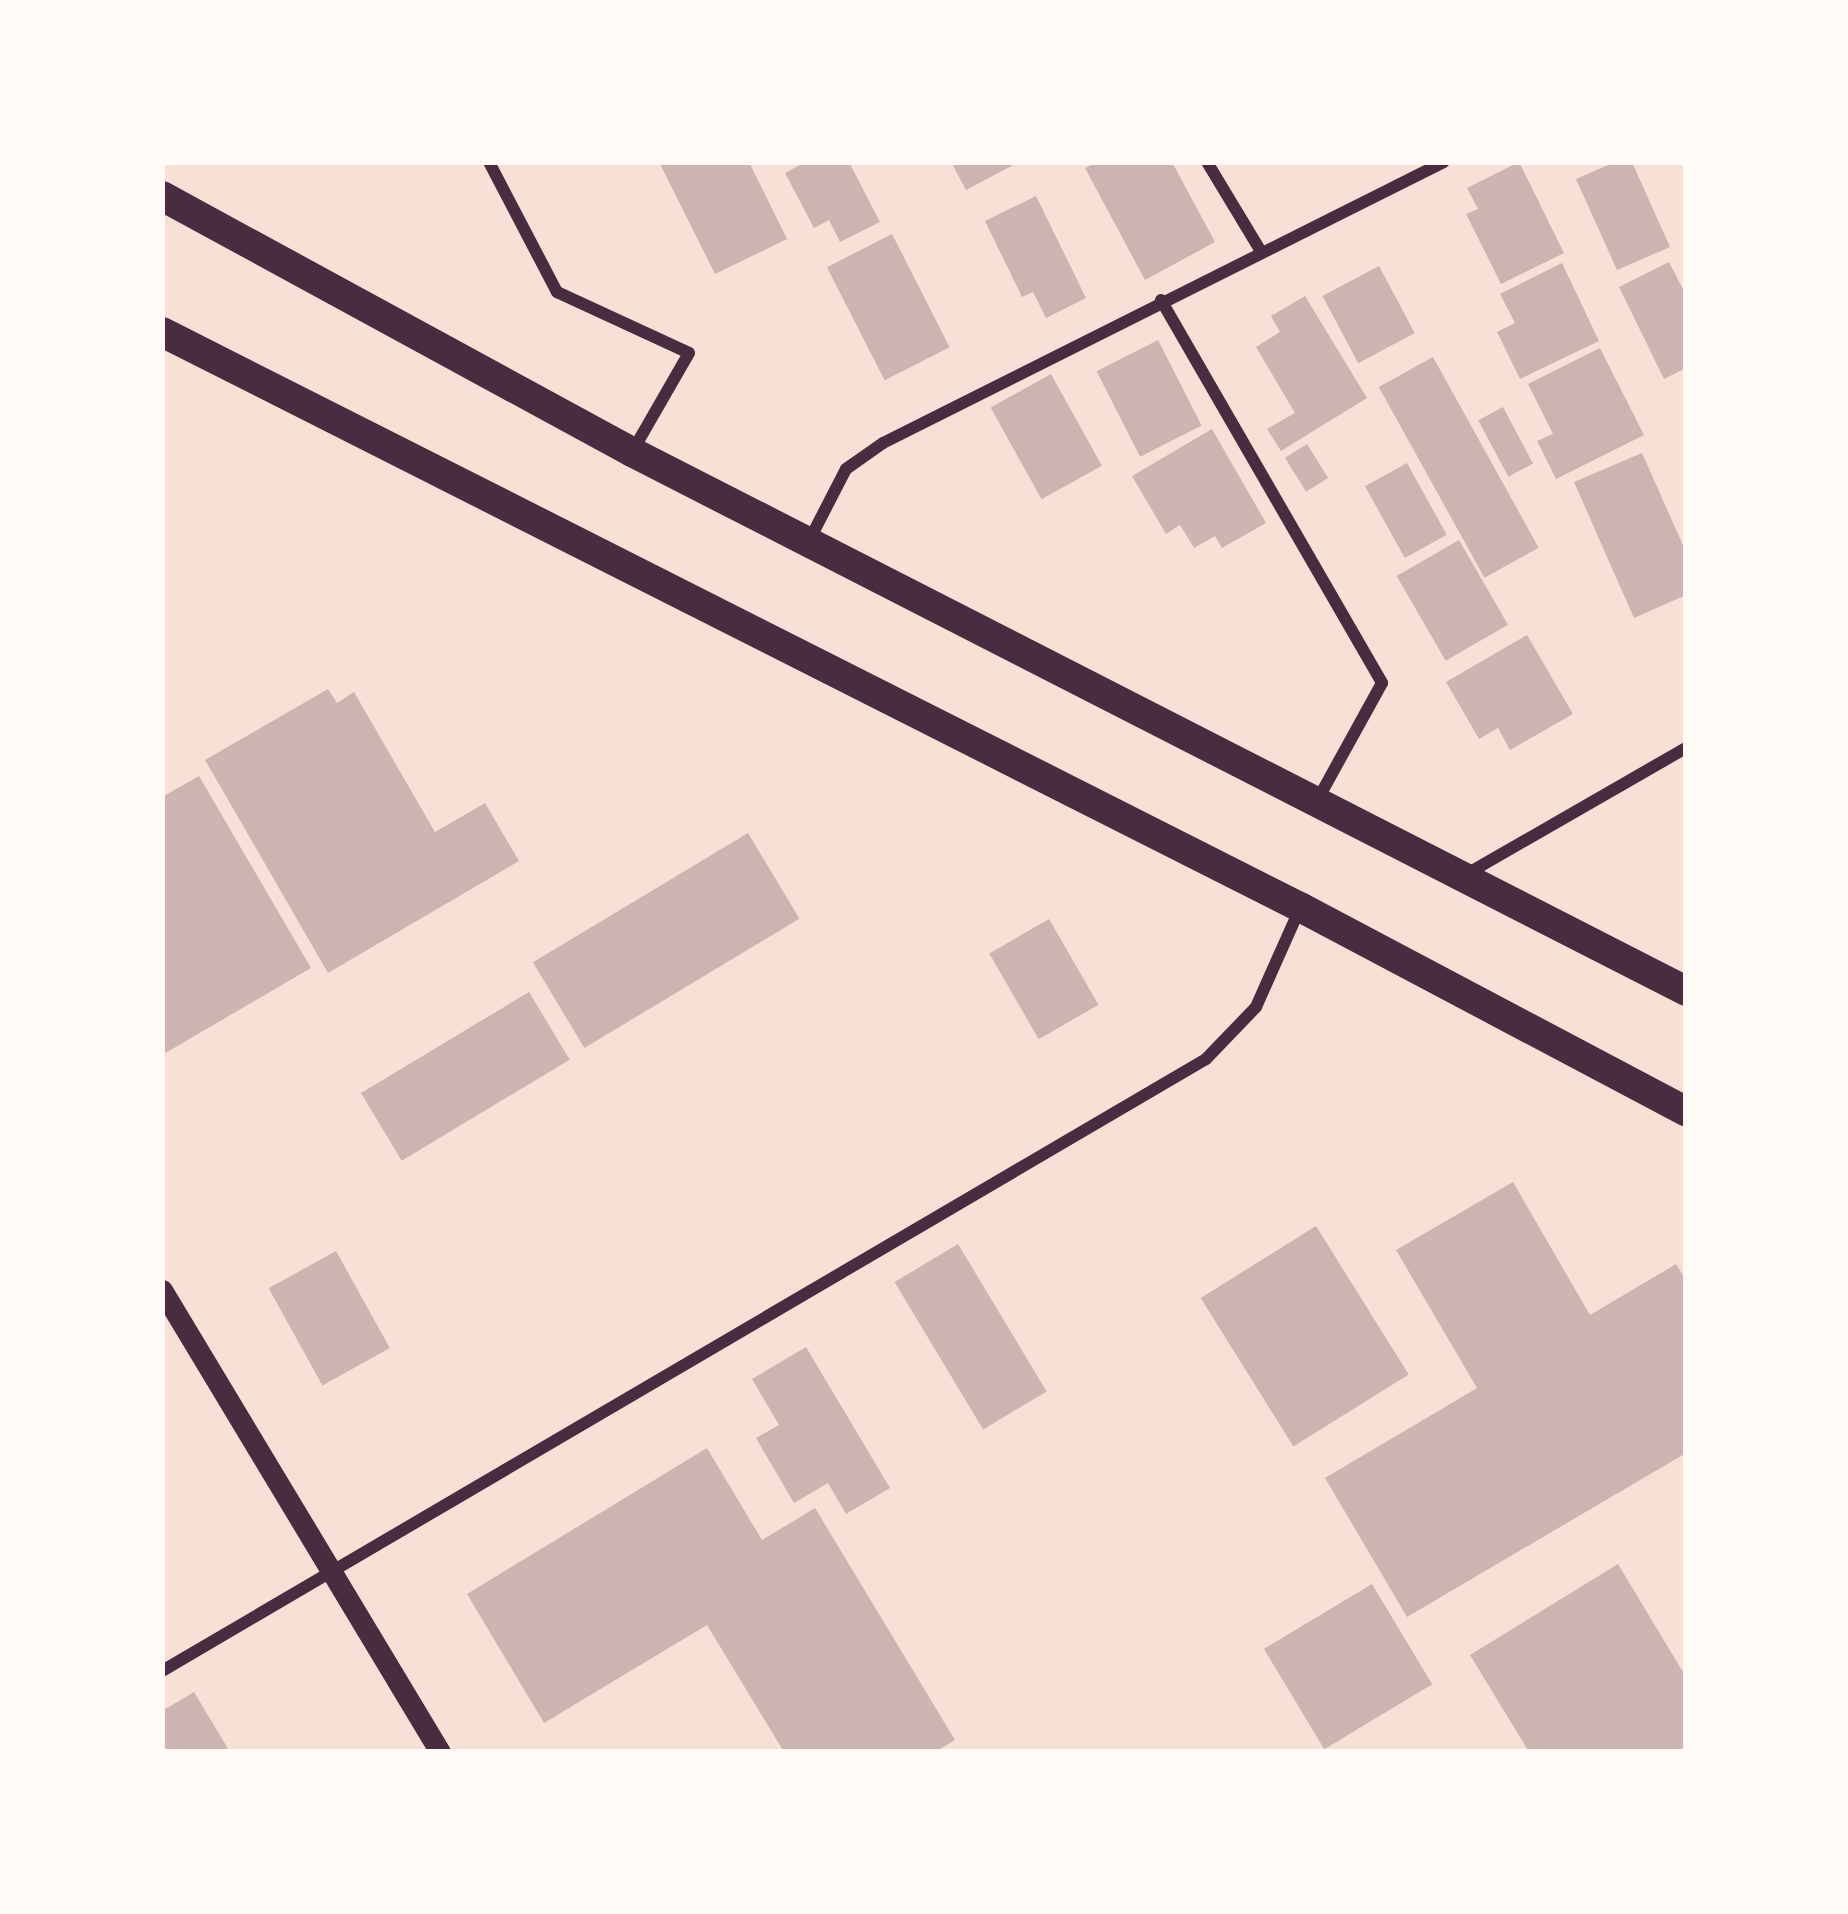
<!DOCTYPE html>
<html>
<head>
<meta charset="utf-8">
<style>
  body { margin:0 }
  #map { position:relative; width:1848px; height:1914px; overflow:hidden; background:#f7e1d7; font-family:Karla,sans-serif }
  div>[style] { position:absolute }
  .building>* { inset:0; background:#ccb4b1; transform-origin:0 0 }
  .minor>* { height:12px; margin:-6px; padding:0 6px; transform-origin:6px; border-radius:6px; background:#4a2c40 }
  .tertiary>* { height:21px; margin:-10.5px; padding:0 10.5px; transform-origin:10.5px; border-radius:10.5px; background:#4a2c40 }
  .primary>* { height:30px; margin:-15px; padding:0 15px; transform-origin:15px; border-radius:15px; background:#4a2c40 }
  span { translate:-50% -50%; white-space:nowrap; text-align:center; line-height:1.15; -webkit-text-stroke:12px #fffaf5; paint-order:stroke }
  .frame { position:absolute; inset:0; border:165px solid #fffaf5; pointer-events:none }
</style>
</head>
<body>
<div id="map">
  <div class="building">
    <div style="clip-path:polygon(659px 162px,749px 162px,787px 239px,715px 274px)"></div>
    <div style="clip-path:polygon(805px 162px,849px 162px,880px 222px,840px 242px,829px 220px,814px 228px,785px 173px)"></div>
    <div style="clip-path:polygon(951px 162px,1019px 162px,966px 190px)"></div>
    <div style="clip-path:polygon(1097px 162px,1172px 162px,1215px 242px,1145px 280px,1085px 168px)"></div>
    <div style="clip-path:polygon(1519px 162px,1564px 253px,1501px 284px,1466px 214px,1478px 209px,1467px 188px)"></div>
    <div style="clip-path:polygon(1615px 162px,1632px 162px,1670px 247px,1617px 270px,1576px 179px)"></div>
    <div style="clip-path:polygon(1036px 196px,1086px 298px,1046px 318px,1033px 292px,1022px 297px,985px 221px)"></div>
    <div style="left:892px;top:234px;width:127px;height:73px;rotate:63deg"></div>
    <div style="clip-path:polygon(1669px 262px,1686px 295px,1686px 368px,1664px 379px,1619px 287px)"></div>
    <div style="clip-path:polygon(1562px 263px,1599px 341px,1520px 379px,1497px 332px,1515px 323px,1500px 294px)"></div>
    <div style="left:1379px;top:266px;width:76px;height:64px;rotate:62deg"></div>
    <div style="clip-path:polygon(1305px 296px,1367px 398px,1281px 451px,1267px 429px,1295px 413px,1256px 347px,1280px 332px,1271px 316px)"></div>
    <div style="left:1158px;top:340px;width:96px;height:69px;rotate:63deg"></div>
    <div style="clip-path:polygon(1600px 348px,1644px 435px,1556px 479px,1537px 441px,1553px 434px,1528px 384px)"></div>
    <div style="left:1433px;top:357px;width:218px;height:62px;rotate:61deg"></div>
    <div style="left:1051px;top:374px;width:105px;height:69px;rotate:61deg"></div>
    <div style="left:1503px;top:407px;width:64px;height:28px;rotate:62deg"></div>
    <div style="clip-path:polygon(1212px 429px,1266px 523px,1222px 548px,1215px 536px,1194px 548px,1180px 525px,1166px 534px,1132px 476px)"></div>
    <div style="left:1307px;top:444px;width:40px;height:26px;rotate:58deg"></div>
    <div style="clip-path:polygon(1642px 453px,1686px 552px,1686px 595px,1634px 618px,1574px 482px)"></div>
    <div style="left:1407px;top:463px;width:82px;height:48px;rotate:61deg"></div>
    <div style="left:1459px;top:540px;width:98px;height:72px;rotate:60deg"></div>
    <div style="clip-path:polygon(1527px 635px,1573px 714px,1510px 750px,1498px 728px,1479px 739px,1446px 682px)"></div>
    <div style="clip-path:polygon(328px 689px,337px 703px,354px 692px,435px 832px,485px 803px,519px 861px,328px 973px,205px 760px)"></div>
    <div style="clip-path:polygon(199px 776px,311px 968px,162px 1055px,162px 797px)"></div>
    <div style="left:748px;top:833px;width:100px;height:251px;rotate:59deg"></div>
    <div style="left:1049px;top:919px;width:99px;height:69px;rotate:60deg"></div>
    <div style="left:529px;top:992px;width:79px;height:196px;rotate:59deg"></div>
    <div style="clip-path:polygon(1513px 1182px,1590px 1315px,1676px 1264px,1686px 1280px,1686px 1453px,1407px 1617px,1325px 1478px,1477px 1388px,1396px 1250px)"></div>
    <div style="left:1316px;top:1226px;width:175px;height:136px;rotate:58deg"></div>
    <div style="left:958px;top:1244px;width:172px;height:74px;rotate:59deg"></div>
    <div style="left:336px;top:1251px;width:111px;height:77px;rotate:61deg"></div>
    <div style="clip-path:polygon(806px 1347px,890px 1488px,846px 1514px,828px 1483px,794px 1503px,756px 1438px,779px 1425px,752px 1379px)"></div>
    <div style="clip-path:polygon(707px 1448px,762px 1540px,815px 1508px,955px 1740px,935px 1752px,784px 1752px,707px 1625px,544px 1723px,467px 1594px)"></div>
    <div style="clip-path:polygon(1618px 1564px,1686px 1677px,1686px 1752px,1529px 1752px,1470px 1655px)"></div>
    <div style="left:1372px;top:1584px;width:117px;height:126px;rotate:59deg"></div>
    <div style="clip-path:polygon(194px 1692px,230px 1752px,162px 1752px,162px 1711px)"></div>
  </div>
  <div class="minor">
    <div style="left:489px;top:162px;width:147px;rotate:62.4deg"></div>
    <div style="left:557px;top:292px;width:145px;rotate:24.8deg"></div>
    <div style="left:689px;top:353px;width:114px;rotate:119.9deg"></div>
    <div style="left:1207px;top:162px;width:106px;rotate:58.9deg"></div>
    <div style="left:1161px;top:300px;width:442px;rotate:60deg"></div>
    <div style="left:1382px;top:683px;width:130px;rotate:118.9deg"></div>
    <div style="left:811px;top:537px;width:76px;rotate:-62.8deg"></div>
    <div style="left:846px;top:469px;width:45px;rotate:-35.1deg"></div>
    <div style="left:883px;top:443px;width:627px;rotate:-26.61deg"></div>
    <div style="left:1465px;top:875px;width:255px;rotate:-29.9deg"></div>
    <div style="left:162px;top:1671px;width:1210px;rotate:-30.38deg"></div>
    <div style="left:1206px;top:1059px;width:72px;rotate:-46.1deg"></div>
    <div style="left:1256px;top:1007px;width:108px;rotate:-66deg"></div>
  </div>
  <div class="tertiary">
    <div style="left:162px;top:1290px;width:539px;rotate:58.96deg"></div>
  </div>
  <div class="primary">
    <div style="left:162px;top:196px;width:535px;rotate:28.58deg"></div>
    <div style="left:632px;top:452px;width:1184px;rotate:27.08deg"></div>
    <div style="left:162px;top:332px;width:1275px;rotate:26.81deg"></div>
    <div style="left:1300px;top:907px;width:437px;rotate:27.9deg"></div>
  </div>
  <div class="frame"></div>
</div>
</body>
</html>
